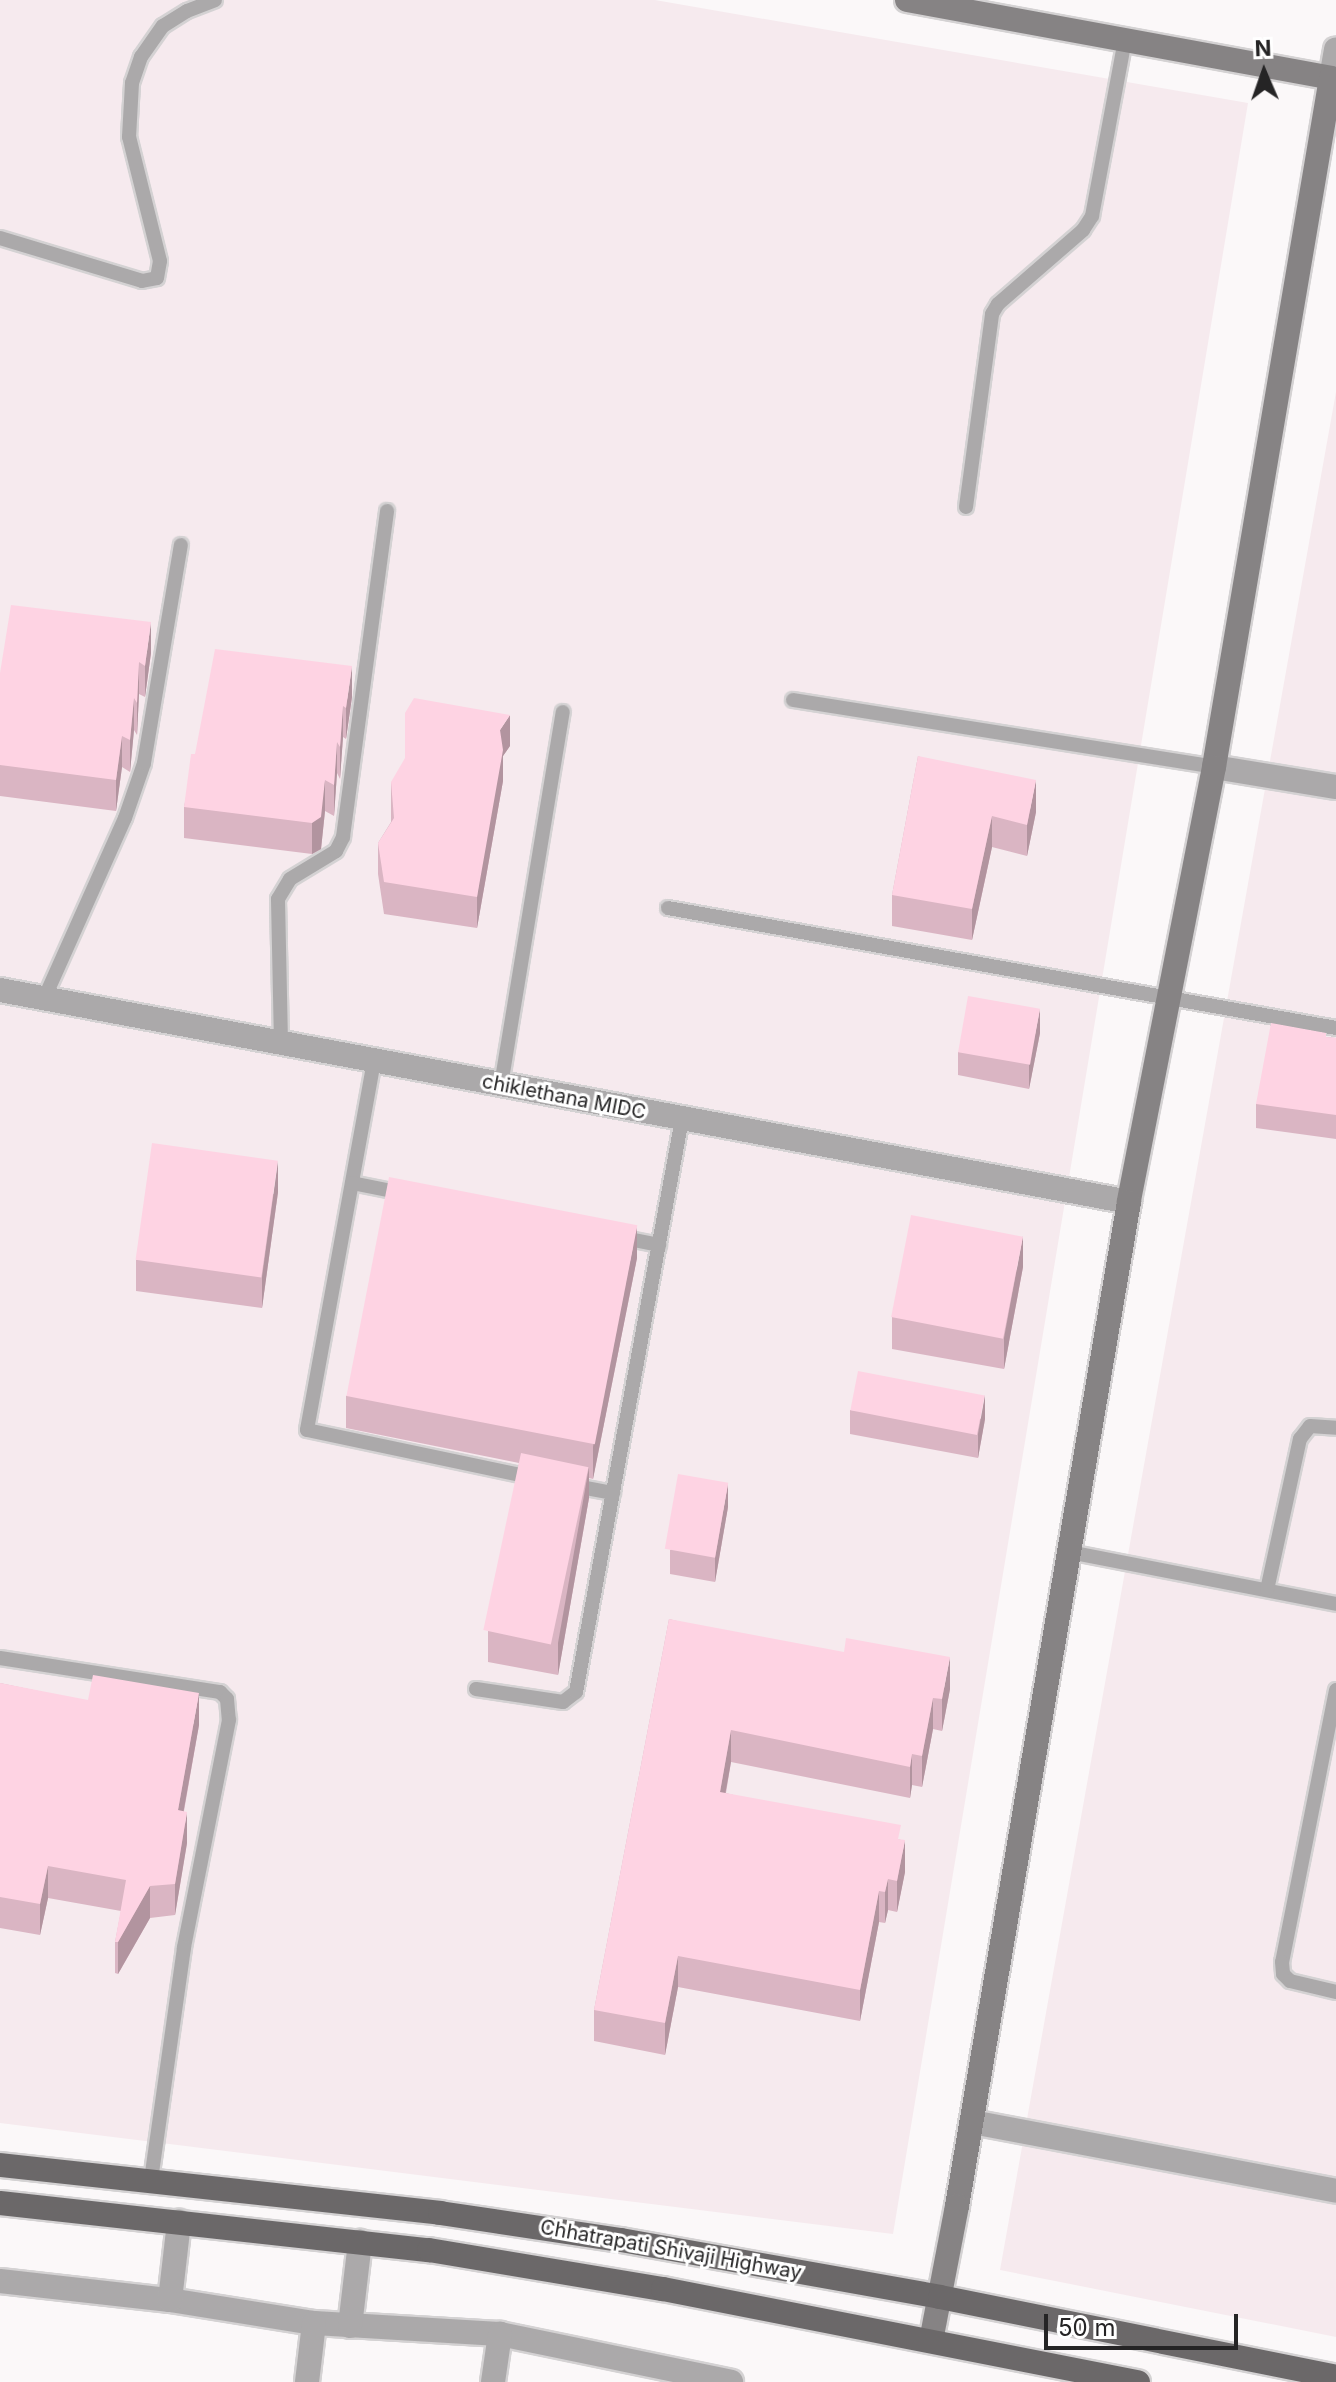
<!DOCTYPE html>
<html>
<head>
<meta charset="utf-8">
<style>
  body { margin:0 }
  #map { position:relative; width:1336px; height:2382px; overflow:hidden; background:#fbf8f9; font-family:Inter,sans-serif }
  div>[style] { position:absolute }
  .built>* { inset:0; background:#f6eaee }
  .roads { filter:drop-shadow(2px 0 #d4d2d3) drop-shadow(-2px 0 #d4d2d3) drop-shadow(0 2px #d4d2d3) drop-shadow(0 -2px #d4d2d3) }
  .lane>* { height:14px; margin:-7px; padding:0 7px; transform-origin:7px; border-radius:7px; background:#aba9aa }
  .street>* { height:24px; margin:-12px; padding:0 12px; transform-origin:12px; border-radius:12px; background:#aba9aa }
  .secondary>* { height:24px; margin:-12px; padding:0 12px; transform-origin:12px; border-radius:12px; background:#868384 }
  .primary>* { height:24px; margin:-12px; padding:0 12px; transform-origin:12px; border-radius:12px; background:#6b6869 }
  .wall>* { inset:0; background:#dab5c3 }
  .shaded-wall>* { inset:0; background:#b2949f }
  .building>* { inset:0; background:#fed3e3; transform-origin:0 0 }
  span { translate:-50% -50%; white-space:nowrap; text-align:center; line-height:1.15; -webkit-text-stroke:6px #fff; paint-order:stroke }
  .street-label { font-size:20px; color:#252425 }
  .north { position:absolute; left:1224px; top:32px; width:80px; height:80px; -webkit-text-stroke:6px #fff; paint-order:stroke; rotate:358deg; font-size:22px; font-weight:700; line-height:32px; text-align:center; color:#252425 }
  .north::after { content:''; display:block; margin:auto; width:28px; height:36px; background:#252425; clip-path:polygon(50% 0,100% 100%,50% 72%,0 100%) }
  .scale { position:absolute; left:1044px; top:2314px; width:194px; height:36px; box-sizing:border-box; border:4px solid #252425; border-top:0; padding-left:10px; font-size:24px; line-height:28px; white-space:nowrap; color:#252425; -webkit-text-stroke:6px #fff; paint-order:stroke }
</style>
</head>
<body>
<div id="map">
  <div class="built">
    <div style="clip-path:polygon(0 0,655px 0,1248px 103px,893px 2234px,0 2123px)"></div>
    <div style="clip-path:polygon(1336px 392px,1336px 2337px,1000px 2270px)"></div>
  </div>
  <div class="roads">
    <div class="lane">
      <div style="left:0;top:238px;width:148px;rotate:16.8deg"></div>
      <div style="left:142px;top:281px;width:15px;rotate:-11deg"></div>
      <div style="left:157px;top:278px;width:17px;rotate:-80deg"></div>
      <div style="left:160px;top:261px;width:128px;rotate:-104deg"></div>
      <div style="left:129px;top:137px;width:54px;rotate:-86.8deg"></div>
      <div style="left:132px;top:83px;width:28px;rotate:-71deg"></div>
      <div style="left:141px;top:57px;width:38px;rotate:-55deg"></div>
      <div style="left:163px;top:26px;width:28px;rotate:-32deg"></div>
      <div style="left:187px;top:11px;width:30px;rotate:-21deg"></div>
      <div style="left:966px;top:507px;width:195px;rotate:-82.3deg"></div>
      <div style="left:992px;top:314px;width:12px;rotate:-59deg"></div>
      <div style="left:998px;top:304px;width:113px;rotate:-41deg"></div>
      <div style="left:1083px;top:230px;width:17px;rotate:-57deg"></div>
      <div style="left:1092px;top:216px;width:179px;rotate:-79.4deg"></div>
      <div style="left:793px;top:700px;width:426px;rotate:9deg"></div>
      <div style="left:668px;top:908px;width:679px;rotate:10.18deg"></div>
      <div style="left:44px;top:999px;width:198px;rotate:-65.9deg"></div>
      <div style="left:125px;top:818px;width:58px;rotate:-70.9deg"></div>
      <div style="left:144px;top:763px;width:221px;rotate:-80.4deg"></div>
      <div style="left:281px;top:1043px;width:144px;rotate:-91.2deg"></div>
      <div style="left:278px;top:899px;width:23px;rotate:-59deg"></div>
      <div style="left:290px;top:879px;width:54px;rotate:-31.3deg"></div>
      <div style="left:336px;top:851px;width:16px;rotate:-63deg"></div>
      <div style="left:343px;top:837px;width:329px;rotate:-82.3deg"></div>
      <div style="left:374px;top:1061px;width:375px;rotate:100.3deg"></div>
      <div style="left:307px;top:1430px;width:232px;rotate:11.9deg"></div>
      <div style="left:501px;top:1085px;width:378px;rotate:-80.6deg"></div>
      <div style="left:352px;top:1183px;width:51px;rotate:11.3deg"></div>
      <div style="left:619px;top:1237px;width:41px;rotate:11.3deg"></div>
      <div style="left:570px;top:1485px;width:44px;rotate:10.5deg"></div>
      <div style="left:1069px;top:1552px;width:272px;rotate:11deg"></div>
      <div style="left:1267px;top:1590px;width:155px;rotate:-77.7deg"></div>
      <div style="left:1300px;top:1439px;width:16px;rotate:-52deg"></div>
      <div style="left:1310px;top:1426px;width:26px;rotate:4deg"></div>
      <div style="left:0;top:1658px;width:223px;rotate:8.8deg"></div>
      <div style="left:220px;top:1692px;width:10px;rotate:45deg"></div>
      <div style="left:227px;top:1699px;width:21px;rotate:85deg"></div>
      <div style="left:229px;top:1720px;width:232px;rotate:101.2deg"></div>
      <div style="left:184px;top:1948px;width:235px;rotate:98.1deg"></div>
      <div style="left:476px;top:1689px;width:88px;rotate:8.5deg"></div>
      <div style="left:563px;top:1702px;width:16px;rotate:-38deg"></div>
      <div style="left:576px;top:1692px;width:583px;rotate:-79.52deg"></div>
      <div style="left:1336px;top:1690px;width:277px;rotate:101.2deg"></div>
      <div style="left:1282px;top:1962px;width:12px;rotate:85deg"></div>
      <div style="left:1283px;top:1974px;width:10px;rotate:45deg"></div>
      <div style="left:1290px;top:1981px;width:47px;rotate:13.4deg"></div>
    </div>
    <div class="street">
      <div style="left:1331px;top:78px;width:29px;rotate:-80deg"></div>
      <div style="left:1214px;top:767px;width:124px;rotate:9.3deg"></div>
      <div style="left:0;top:990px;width:1149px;rotate:10.63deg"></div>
      <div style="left:972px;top:2122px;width:370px;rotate:10.7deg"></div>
      <div style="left:0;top:2281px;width:171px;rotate:6.4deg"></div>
      <div style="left:170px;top:2300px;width:146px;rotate:9.1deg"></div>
      <div style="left:314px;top:2323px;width:186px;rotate:3.4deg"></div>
      <div style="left:500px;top:2334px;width:236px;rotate:11.7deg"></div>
      <div style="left:170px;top:2300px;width:79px;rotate:-83.4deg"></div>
      <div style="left:350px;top:2326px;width:85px;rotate:-83.2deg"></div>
      <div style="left:307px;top:2382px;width:59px;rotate:-83.2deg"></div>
      <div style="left:493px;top:2382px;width:49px;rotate:-81.7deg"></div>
    </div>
    <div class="secondary">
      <div style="left:907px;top:0;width:431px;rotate:10.4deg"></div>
      <div style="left:1331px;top:78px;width:699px;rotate:99.64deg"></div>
      <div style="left:1214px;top:767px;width:443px;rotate:101.1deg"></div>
      <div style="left:1129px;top:1202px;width:1019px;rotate:99.72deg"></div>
      <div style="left:957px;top:2206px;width:137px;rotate:100.9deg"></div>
    </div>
    <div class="primary">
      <div style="left:0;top:2165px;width:443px;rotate:6.2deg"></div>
      <div style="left:440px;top:2213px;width:183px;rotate:8.5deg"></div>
      <div style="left:621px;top:2240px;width:324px;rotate:10.1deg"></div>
      <div style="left:940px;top:2297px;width:404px;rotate:11.4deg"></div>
      <div style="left:0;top:2203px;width:432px;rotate:6.3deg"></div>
      <div style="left:429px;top:2250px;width:237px;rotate:9.5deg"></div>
      <div style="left:663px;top:2289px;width:484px;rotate:11.1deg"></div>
    </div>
  </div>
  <div class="wall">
    <div style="clip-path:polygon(151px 653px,145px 697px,139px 694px,137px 735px,134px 730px,130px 772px,122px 767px,116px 811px,0 796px,0 673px)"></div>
    <div style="clip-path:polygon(352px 697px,346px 739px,343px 737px,340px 779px,337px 773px,334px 816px,325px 811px,321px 849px,312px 854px,184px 838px,184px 807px,195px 754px)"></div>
    <div style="clip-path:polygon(510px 746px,503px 756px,503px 781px,477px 928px,384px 914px,378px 874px,378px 843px,391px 822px,391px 782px)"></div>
    <div style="clip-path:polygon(918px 756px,1036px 812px,1027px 856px,992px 847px,972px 940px,892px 926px,892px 895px)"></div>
    <div style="clip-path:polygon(1040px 1033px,1029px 1089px,958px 1075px,958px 1052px)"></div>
    <div style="clip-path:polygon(1326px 1037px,1336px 1038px,1336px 1139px,1256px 1128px,1256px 1104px)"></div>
    <div style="clip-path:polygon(278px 1192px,262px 1308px,136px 1291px,136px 1260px)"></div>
    <div style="clip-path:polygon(637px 1258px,593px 1479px,589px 1478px,589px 1498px,558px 1675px,488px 1662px,488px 1631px,519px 1463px,346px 1428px,346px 1396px)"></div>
    <div style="clip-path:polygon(1023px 1267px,1004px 1369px,892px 1349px,892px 1317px)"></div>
    <div style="clip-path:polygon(850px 1410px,985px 1419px,978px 1458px,850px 1434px)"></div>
    <div style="clip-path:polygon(728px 1507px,715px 1582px,670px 1574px,670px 1550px)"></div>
    <div style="clip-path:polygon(669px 1619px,950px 1689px,942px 1731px,933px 1729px,922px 1787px,912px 1785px,910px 1798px,731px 1762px,726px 1793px,901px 1840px,905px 1872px,897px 1912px,888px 1910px,885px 1923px,879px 1922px,860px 2021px,678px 1987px,665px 2055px,594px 2041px,594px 2010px)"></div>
    <div style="clip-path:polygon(0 1683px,199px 1725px,184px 1811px,187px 1843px,175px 1915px,150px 1918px,118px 1974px,115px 1973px,115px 1942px,121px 1911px,48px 1898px,40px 1935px,0 1928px)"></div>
  </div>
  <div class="shaded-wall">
    <div style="clip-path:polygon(151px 622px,151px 653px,145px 697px,145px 666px)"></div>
    <div style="clip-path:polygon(139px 662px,139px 694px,137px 735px,137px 703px)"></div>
    <div style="clip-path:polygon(352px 666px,352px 697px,346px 739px,346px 708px)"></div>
    <div style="clip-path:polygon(134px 698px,134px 730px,130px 772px,130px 740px)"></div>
    <div style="clip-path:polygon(343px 706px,343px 737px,340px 779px,340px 747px)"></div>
    <div style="clip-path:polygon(510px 715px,510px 746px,503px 756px,503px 781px,477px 928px,477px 897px,500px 730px)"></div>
    <div style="clip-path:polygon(122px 736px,122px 767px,116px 811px,116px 780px)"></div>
    <div style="clip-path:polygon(337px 742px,337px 773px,334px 816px,334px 785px)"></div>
    <div style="clip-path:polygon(325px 780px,325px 811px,321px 849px,312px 854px,312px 823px)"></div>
    <div style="clip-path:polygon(1036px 780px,1036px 812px,1027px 856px,1027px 825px)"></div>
    <div style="clip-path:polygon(992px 816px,992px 847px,972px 940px,972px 909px)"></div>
    <div style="clip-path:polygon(1040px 1009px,1040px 1033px,1029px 1089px,1029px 1065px)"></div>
    <div style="clip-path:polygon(278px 1161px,278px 1192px,262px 1308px,262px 1277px)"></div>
    <div style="clip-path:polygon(637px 1226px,637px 1258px,593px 1479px,593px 1447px)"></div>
    <div style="clip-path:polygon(1023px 1236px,1023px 1267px,1004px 1369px,1004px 1338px)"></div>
    <div style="clip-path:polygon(985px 1395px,985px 1419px,978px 1458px,978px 1434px)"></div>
    <div style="clip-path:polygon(589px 1467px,589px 1498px,558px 1675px,558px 1643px)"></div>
    <div style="clip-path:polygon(728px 1483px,728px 1507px,715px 1582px,715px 1558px)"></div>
    <div style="clip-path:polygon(950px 1657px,950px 1689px,942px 1731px,942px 1699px)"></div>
    <div style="clip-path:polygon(199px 1693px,199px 1725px,178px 1842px,178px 1810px)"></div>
    <div style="clip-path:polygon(933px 1698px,933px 1729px,922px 1787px,922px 1756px)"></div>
    <div style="clip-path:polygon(731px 1730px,731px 1762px,720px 1823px,720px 1792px)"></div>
    <div style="clip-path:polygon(912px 1754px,912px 1785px,910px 1798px,910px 1767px)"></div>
    <div style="clip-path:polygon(187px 1812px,187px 1843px,175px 1915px,175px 1884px)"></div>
    <div style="clip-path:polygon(905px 1840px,905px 1872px,897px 1912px,897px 1881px)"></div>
    <div style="clip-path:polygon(48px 1866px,48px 1898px,40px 1935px,40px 1904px)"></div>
    <div style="clip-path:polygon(888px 1879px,888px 1910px,885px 1923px,885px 1892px)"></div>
    <div style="clip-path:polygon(150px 1886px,150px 1918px,118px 1974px,118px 1942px)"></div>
    <div style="clip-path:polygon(879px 1891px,879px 1922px,860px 2021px,860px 1990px)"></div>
    <div style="clip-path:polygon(678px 1956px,678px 1987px,665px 2055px,665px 2023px)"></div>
  </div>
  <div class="building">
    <div style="clip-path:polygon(11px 605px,151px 622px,145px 666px,139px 662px,137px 703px,134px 698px,130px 740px,122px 736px,116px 780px,0 765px,0 673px)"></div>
    <div style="clip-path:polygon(215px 649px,352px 666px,346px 708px,343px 706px,340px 747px,337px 742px,334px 785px,325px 780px,321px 817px,312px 823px,184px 807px,191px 754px,195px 754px)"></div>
    <div style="clip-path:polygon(414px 698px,510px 715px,500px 730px,503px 750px,477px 897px,384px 882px,378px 843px,394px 818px,391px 782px,405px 758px,405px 713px)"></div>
    <div style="clip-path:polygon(918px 756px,1036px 780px,1027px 825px,992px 816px,972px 909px,892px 895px)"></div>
    <div style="left:968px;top:996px;width:73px;height:57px;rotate:10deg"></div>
    <div style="clip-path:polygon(1271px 1023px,1326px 1033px,1326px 1037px,1336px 1038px,1336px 1115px,1256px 1104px)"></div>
    <div style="left:152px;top:1143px;width:127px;height:118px;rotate:8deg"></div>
    <div style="left:389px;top:1177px;width:253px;height:223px;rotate:11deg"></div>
    <div style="left:911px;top:1215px;width:114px;height:104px;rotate:11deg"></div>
    <div style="left:858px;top:1371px;width:129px;height:40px;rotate:11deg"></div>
    <div style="left:521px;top:1453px;width:69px;height:181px;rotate:12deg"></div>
    <div style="left:678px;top:1474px;width:51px;height:76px;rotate:10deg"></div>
    <div style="clip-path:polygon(669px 1619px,844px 1652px,846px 1638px,950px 1657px,942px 1699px,933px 1698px,922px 1756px,912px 1754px,910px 1767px,731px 1730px,720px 1792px,901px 1825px,898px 1839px,905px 1840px,897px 1881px,888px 1879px,885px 1892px,879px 1891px,860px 1990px,678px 1956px,665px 2023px,594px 2010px)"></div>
    <div style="clip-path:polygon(93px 1675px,199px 1693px,178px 1810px,187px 1812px,175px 1884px,150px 1886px,118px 1942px,115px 1942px,126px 1880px,48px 1866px,40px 1904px,0 1897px,0 1683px,88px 1700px)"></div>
  </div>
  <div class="street-label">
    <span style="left:564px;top:1097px;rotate:11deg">chiklethana MIDC</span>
    <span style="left:671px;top:2250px;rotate:10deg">Chhatrapati Shivaji Highway</span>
  </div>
  <div class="north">N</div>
  <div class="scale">50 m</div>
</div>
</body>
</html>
